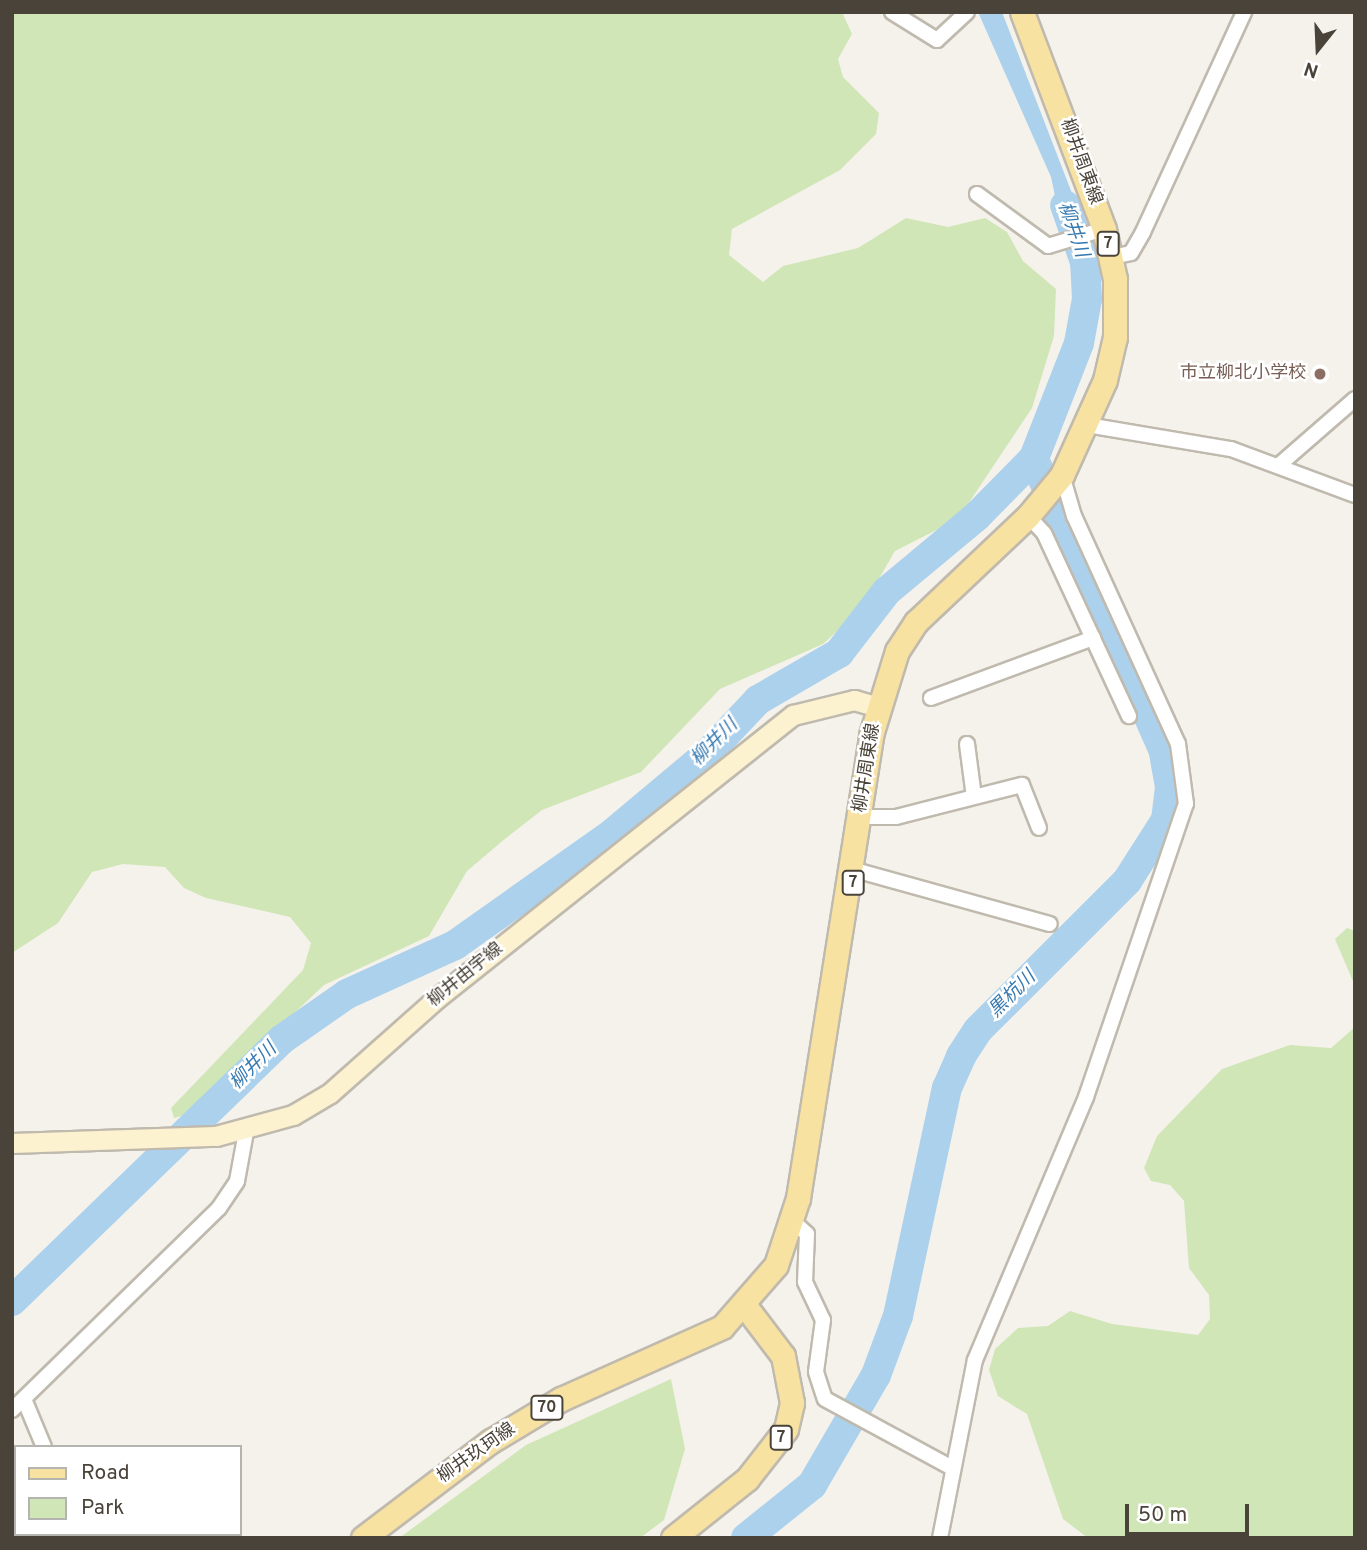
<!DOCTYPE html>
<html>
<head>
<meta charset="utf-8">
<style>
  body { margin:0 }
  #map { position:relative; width:1367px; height:1550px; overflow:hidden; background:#f5f2ec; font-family:Overpass,"Noto Sans JP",sans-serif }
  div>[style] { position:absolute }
  .green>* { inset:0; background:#d0e6b7 }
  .water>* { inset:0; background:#acd1ed }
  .river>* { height:30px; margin:-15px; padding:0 15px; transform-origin:15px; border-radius:15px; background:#acd1ed }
  .roads { filter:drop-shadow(2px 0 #c0baae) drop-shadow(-2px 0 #c0baae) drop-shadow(0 2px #c0baae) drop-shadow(0 -2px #c0baae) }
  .street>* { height:14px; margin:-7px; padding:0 7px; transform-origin:7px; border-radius:7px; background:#fff }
  .secondary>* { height:19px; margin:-9.5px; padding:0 9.5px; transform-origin:9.5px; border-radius:9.5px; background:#fcf2cf }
  .primary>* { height:23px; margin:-11.5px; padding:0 11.5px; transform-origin:11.5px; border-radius:11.5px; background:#f8e2a1 }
  .dots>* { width:19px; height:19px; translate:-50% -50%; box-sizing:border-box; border:4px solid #fff; border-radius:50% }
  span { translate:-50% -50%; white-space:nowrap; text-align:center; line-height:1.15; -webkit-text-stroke:5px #fff; paint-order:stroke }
  .shield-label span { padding:2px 5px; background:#fff; border:2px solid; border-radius:5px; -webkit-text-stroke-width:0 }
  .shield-label { font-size:16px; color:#494339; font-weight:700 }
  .street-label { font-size:18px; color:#494339 }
  .education-label { font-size:18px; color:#785e54 }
  .right { translate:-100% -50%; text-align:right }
  .water-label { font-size:19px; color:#387ab0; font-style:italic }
  .frame { position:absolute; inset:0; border:14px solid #494339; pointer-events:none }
  .legend { position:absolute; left:14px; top:1445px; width:228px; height:91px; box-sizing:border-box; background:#fff; border:2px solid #b6b4b0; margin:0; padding:9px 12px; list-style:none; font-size:21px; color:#494339 }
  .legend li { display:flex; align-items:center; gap:14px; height:35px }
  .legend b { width:35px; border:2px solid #b6b4b0 }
  .north { position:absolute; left:1283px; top:14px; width:70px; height:70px; -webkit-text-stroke:5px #fff; paint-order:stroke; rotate:198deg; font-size:19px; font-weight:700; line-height:28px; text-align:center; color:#494339 }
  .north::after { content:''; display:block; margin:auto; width:24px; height:32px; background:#494339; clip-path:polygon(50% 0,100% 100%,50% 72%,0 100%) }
  .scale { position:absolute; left:1125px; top:1504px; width:124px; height:32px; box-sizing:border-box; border:4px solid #494339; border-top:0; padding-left:9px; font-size:21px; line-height:24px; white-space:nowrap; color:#494339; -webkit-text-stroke:5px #fff; paint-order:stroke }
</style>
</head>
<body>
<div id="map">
  <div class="green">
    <div style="clip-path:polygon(12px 12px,842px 12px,852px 34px,838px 59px,843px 77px,879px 113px,876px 134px,840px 170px,732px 229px,729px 255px,763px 282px,783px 266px,858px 248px,906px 218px,948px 227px,985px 218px,1007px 232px,1023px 261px,1056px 289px,1054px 336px,1032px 408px,958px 519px,895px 551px,862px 608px,823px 644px,720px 689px,641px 772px,542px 810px,506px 838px,467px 871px,429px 936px,324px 985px,188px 1114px,174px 1118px,171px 1108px,303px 970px,311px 943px,290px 917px,206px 898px,184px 888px,165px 867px,123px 864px,92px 872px,58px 923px,12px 953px)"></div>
    <div style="clip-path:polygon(1347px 928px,1355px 931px,1355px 986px,1335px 939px)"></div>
    <div style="clip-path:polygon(1355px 1027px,1355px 1538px,1088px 1538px,1063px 1519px,1027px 1414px,998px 1396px,989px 1370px,995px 1349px,1018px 1328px,1048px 1326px,1070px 1311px,1112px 1324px,1198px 1335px,1210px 1319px,1209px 1295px,1189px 1268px,1184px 1201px,1170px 1185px,1151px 1181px,1144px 1168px,1157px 1136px,1222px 1069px,1290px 1045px,1331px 1048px)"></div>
    <div style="clip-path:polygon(671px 1379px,685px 1449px,664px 1520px,640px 1538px,399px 1538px,526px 1445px)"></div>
  </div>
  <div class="water">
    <div style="clip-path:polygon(978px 12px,1002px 12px,1085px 227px,1063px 234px,1051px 177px)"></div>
  </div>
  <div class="river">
    <div style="left:12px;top:1301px;width:375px;rotate:-44.1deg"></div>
    <div style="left:281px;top:1040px;width:80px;rotate:-34.9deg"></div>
    <div style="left:347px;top:994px;width:119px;rotate:-24.4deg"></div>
    <div style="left:455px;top:945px;width:194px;rotate:-35.3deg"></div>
    <div style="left:613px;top:833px;width:121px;rotate:-40deg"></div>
    <div style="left:706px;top:755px;width:76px;rotate:-46.6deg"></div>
    <div style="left:758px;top:700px;width:94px;rotate:-30.1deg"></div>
    <div style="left:839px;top:653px;width:78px;rotate:-52.3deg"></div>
    <div style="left:887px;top:591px;width:117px;rotate:-39.8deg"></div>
    <div style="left:977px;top:516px;width:81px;rotate:-45.5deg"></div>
    <div style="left:1034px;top:458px;width:123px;rotate:-68.6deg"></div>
    <div style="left:1079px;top:343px;width:45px;rotate:-79.7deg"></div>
    <div style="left:1087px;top:299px;width:37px;rotate:-93deg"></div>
    <div style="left:1085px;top:262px;width:60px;rotate:-109.3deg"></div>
    <div style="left:746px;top:1538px;width:85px;rotate:-38.8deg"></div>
    <div style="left:812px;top:1485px;width:127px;rotate:-59.8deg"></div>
    <div style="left:876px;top:1375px;width:63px;rotate:-69.6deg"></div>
    <div style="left:898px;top:1316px;width:233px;rotate:-77.9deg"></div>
    <div style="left:947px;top:1088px;width:35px;rotate:-66deg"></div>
    <div style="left:961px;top:1056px;width:31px;rotate:-57deg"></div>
    <div style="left:978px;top:1030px;width:211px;rotate:-45deg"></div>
    <div style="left:1127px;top:881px;width:72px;rotate:-57.4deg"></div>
    <div style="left:1166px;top:820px;width:33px;rotate:-83deg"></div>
    <div style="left:1170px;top:787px;width:39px;rotate:-100deg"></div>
    <div style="left:1163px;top:749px;width:308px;rotate:-114deg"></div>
  </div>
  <div class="roads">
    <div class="street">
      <div style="left:892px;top:12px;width:53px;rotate:31.9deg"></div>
      <div style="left:937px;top:40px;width:41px;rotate:-43deg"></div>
      <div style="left:977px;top:194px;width:88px;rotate:36.2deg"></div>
      <div style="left:1048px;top:246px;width:59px;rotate:-16.9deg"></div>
      <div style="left:1112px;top:257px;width:19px;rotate:-12deg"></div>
      <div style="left:1131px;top:253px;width:24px;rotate:-60deg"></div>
      <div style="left:1143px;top:232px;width:242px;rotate:-65.3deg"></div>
      <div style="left:1087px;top:425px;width:146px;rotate:9.5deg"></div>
      <div style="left:1231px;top:449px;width:132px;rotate:20.4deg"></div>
      <div style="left:1278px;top:466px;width:102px;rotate:-41deg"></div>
      <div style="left:1028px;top:516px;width:23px;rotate:47deg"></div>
      <div style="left:1044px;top:533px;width:202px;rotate:65.1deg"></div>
      <div style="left:931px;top:698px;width:173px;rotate:-20.3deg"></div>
      <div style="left:967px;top:744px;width:53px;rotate:82.5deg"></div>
      <div style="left:861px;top:817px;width:35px"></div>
      <div style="left:896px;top:817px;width:130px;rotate:-14.3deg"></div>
      <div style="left:1022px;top:785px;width:46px;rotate:68.4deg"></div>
      <div style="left:855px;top:870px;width:202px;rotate:15.5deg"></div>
      <div style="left:793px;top:1221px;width:19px;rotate:43deg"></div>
      <div style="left:807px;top:1234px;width:48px;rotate:92.4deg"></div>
      <div style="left:805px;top:1282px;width:42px;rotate:64.7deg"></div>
      <div style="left:823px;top:1320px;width:52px;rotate:97.7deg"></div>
      <div style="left:816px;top:1372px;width:28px;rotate:72deg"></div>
      <div style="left:825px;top:1399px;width:145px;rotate:28.5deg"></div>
      <div style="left:24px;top:1399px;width:52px;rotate:67.4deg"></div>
      <div style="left:12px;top:1410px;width:289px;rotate:-44.3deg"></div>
      <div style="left:219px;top:1208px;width:32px;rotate:-56deg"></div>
      <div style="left:237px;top:1181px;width:50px;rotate:-79.6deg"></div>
      <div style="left:79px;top:1538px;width:4px;rotate:-76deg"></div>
      <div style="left:940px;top:1538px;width:181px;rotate:-78.9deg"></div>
      <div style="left:975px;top:1360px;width:285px;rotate:-67.1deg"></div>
      <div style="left:1086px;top:1097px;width:310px;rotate:-71.2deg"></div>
      <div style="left:1186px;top:804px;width:61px;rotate:-97.6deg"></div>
      <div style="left:1178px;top:744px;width:251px;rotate:-114.5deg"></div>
      <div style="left:1074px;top:516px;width:43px;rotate:-106.3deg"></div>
    </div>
    <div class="secondary">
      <div style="left:12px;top:1143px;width:204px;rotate:-2deg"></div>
      <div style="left:216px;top:1136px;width:80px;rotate:-15.3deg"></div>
      <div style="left:293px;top:1115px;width:43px;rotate:-30.7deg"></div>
      <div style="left:330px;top:1093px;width:143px;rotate:-41.6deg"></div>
      <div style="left:437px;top:998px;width:455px;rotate:-38.5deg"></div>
      <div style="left:793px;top:715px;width:63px;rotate:-13.8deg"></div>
      <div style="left:854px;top:700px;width:25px;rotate:16deg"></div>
    </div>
    <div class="primary">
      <div style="left:363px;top:1538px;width:161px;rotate:-37.2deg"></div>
      <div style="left:491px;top:1441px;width:82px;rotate:-31deg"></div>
      <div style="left:561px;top:1399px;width:176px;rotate:-24.1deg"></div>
      <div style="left:722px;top:1327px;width:82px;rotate:-48.9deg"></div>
      <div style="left:776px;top:1265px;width:71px;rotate:-71.8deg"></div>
      <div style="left:798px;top:1198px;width:469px;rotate:-81deg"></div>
      <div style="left:871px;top:735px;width:88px;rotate:-72.8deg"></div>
      <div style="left:897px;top:651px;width:35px;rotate:-57deg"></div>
      <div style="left:916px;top:622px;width:154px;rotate:-43.4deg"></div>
      <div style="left:1028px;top:516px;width:53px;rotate:-50.3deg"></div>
      <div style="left:1062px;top:475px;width:104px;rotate:-65.6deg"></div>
      <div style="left:1105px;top:380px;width:44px;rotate:-76.9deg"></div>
      <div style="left:1115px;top:337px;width:58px;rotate:-90deg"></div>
      <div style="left:1115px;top:279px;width:51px;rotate:-102.4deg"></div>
      <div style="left:1104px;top:229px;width:232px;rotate:-110.7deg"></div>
      <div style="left:673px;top:1538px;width:95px;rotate:-38.6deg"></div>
      <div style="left:747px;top:1479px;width:63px;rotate:-52deg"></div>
      <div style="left:786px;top:1429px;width:27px;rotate:-77deg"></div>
      <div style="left:792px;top:1403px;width:48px;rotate:-100.8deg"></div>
      <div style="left:783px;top:1356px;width:63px;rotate:-127.2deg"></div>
    </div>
  </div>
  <div class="dots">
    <div style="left:1320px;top:374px;background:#8d6e63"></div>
  </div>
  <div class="shield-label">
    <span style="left:1108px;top:244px">7</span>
    <span style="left:853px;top:883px">7</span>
    <span style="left:547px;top:1408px">70</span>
    <span style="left:781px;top:1438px">7</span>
  </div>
  <div class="street-label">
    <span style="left:1080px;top:162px;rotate:70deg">柳井周東線</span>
    <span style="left:868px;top:768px;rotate:-81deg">柳井周東線</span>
    <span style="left:466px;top:976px;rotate:-39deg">柳井由宇線</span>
    <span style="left:477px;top:1454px;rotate:-35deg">柳井玖珂線</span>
  </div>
  <div class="education-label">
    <span class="right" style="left:1306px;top:374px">市立柳北小学校</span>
  </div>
  <div class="water-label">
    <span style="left:1072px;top:230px;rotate:71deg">柳井川</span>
    <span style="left:715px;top:743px;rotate:-45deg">柳井川</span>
    <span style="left:1013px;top:995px;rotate:-45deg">黒杭川</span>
    <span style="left:254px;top:1067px;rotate:-45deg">柳井川</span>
  </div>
  <div class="frame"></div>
  <ul class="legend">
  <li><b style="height:9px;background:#f8e2a1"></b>Road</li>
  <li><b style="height:19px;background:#d0e6b7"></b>Park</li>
  </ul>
  <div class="north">N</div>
  <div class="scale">50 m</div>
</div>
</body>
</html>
